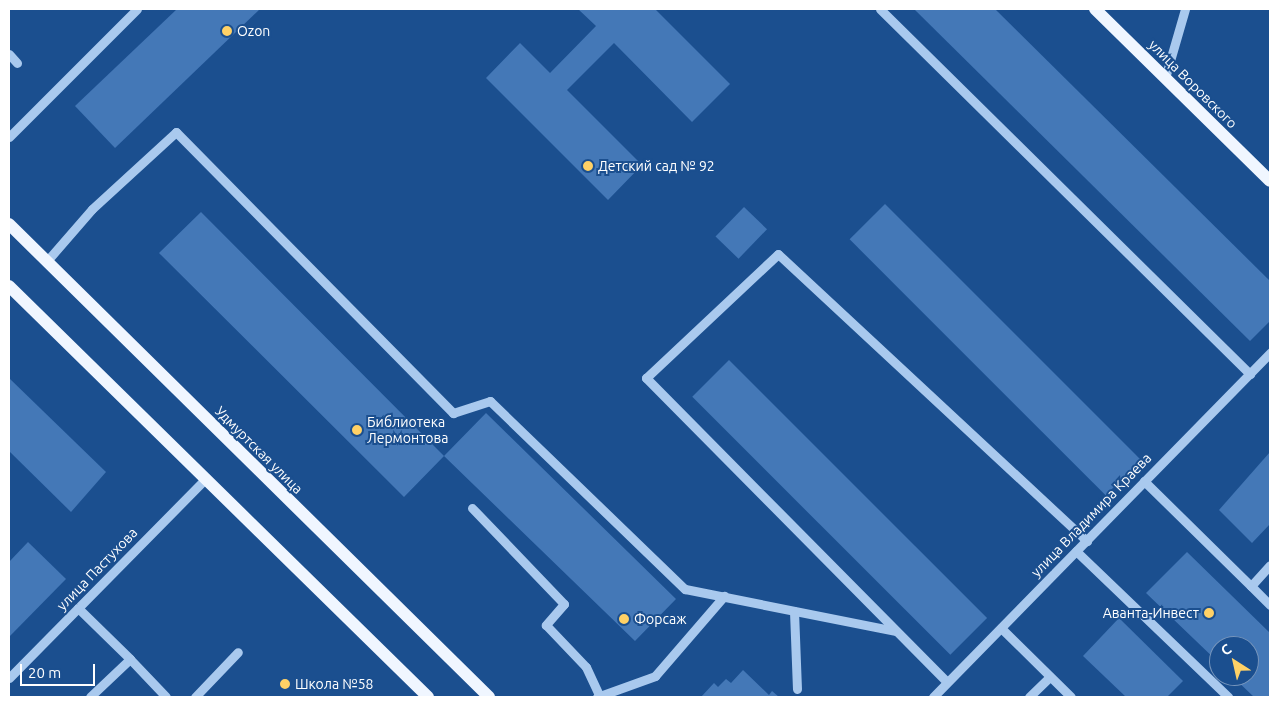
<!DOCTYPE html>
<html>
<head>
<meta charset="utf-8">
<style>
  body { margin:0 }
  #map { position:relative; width:1279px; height:706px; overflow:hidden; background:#1b4f8f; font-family:Ubuntu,sans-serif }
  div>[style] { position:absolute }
  .building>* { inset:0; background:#4478b7; transform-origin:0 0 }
  .minor>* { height:9px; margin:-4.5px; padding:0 4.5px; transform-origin:4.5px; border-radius:4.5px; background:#a9c9ee }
  .major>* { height:12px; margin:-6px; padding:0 6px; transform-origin:6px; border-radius:6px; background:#f0f6ff }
  .dots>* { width:14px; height:14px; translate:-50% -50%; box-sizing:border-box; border:2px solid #1b4f8f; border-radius:50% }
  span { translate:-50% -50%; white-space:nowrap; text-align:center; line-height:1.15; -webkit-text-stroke:4px #1b4f8f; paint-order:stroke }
  .poi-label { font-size:14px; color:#fff }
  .left { translate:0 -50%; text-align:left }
  .right { translate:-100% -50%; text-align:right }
  .street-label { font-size:14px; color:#fff }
  .frame { position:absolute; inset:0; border:10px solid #fff; pointer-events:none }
  .north { position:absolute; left:1209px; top:636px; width:50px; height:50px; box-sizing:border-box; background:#1b4f8f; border:1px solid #7695bc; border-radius:50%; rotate:325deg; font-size:14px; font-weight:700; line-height:20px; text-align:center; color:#fff }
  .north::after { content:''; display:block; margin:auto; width:18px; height:22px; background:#ffd166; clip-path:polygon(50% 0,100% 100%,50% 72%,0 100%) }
  .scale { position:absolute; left:20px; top:664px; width:75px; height:22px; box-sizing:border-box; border:2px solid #fff; border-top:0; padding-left:6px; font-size:15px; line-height:18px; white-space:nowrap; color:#fff; -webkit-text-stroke:4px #1b4f8f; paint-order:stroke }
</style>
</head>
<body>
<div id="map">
  <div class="building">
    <div style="clip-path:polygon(177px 9px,260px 9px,115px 148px,75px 106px)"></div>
    <div style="clip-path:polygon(578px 9px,655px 9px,730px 84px,692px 122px,614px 43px,567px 90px,642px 165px,608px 200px,486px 78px,520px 43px,550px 73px,596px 26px)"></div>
    <div style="clip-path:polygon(914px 9px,995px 9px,1270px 281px,1270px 321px,1250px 341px)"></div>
    <div style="left:885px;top:204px;width:362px;height:50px;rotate:45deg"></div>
    <div style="left:744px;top:207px;width:32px;height:41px;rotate:44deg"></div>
    <div style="clip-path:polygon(201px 212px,444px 456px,486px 413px,676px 599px,635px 641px,444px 456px,404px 497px,159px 253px)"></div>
    <div style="left:729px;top:360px;width:365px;height:52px;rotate:45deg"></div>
    <div style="clip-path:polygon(9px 378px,106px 472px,71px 512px,9px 451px)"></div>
    <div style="clip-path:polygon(1270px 452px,1270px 524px,1252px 543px,1219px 510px)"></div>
    <div style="clip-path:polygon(28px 542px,66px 579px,9px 637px,9px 562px)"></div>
    <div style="clip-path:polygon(1187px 552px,1270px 633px,1270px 697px,1254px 697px,1232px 676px,1249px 676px,1249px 646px,1219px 646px,1219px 663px,1146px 593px)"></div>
    <div style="clip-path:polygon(1119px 618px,1183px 681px,1167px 697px,1126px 697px,1083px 656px)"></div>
    <div style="clip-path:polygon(743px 670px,769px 695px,772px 691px,779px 697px,701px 697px,714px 683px,718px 687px,726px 679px,731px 683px)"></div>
  </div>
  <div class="minor">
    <div style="left:880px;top:9px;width:520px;rotate:44.61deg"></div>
    <div style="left:9px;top:54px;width:12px;rotate:48deg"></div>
    <div style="left:1165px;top:78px;width:72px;rotate:-73.8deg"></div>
    <div style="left:9px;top:137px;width:181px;rotate:-45deg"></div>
    <div style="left:46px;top:262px;width:70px;rotate:-49deg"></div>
    <div style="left:92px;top:209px;width:114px;rotate:-42.5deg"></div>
    <div style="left:176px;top:132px;width:395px;rotate:45.4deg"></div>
    <div style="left:453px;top:413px;width:39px;rotate:-18deg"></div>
    <div style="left:490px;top:401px;width:271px;rotate:44deg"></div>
    <div style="left:685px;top:589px;width:214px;rotate:11.3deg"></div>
    <div style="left:1144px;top:481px;width:150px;rotate:44.5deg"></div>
    <div style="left:1251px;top:586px;width:28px;rotate:-48deg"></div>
    <div style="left:472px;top:508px;width:133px;rotate:46.2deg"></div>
    <div style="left:564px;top:604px;width:28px;rotate:131deg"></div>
    <div style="left:546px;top:625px;width:58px;rotate:46.4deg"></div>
    <div style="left:586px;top:667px;width:31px;rotate:65deg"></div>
    <div style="left:1076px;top:551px;width:211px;rotate:43.8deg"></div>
    <div style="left:1251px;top:586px;width:27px;rotate:45deg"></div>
    <div style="left:78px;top:608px;width:73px;rotate:44.4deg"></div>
    <div style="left:130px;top:659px;width:55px;rotate:136.5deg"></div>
    <div style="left:794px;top:611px;width:78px;rotate:87.8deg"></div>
    <div style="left:1001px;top:628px;width:98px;rotate:44.6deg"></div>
    <div style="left:130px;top:659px;width:52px;rotate:46.5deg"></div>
    <div style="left:9px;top:678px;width:281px;rotate:-45.4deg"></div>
    <div style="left:947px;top:682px;width:428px;rotate:-134.7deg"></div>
    <div style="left:646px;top:378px;width:181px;rotate:-43.2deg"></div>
    <div style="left:778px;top:254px;width:422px;rotate:42.9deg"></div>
    <div style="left:195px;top:697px;width:62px;rotate:-46.3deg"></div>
    <div style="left:597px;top:697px;width:62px;rotate:-19.9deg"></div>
    <div style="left:655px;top:676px;width:106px;rotate:-49.2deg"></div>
    <div style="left:933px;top:697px;width:482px;rotate:-45.6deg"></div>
    <div style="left:1029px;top:697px;width:29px;rotate:-44deg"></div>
  </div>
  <div class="major">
    <div style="left:1095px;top:9px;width:245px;rotate:44.5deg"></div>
    <div style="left:9px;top:224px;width:674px;rotate:44.58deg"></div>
    <div style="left:9px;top:286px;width:587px;rotate:44.45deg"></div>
  </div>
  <div class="dots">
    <div style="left:227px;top:31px;background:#ffd166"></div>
    <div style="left:588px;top:166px;background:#ffd166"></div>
    <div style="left:357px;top:430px;background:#ffd166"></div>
    <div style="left:1209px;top:613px;background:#ffd166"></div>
    <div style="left:624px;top:619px;background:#ffd166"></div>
    <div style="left:285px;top:684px;background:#ffd166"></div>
  </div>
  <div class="poi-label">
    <span class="left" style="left:237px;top:31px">Ozon</span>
    <span class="left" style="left:598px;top:166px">Детский сад № 92</span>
    <span class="left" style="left:367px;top:430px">Библиотека<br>Лермонтова</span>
    <span class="right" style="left:1199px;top:613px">Аванта-Инвест</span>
    <span class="left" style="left:634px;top:619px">Форсаж</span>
    <span class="left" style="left:295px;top:684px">Школа №58</span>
  </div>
  <div class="street-label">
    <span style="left:1193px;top:84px;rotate:45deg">улица Воровского</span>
    <span style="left:259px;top:450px;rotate:45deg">Удмуртская улица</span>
    <span style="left:1091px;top:515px;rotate:-46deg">улица Владимира Краева</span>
    <span style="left:97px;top:569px;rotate:-46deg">улица Пастухова</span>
  </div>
  <div class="frame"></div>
  <div class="north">С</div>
  <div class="scale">20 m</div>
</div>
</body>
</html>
